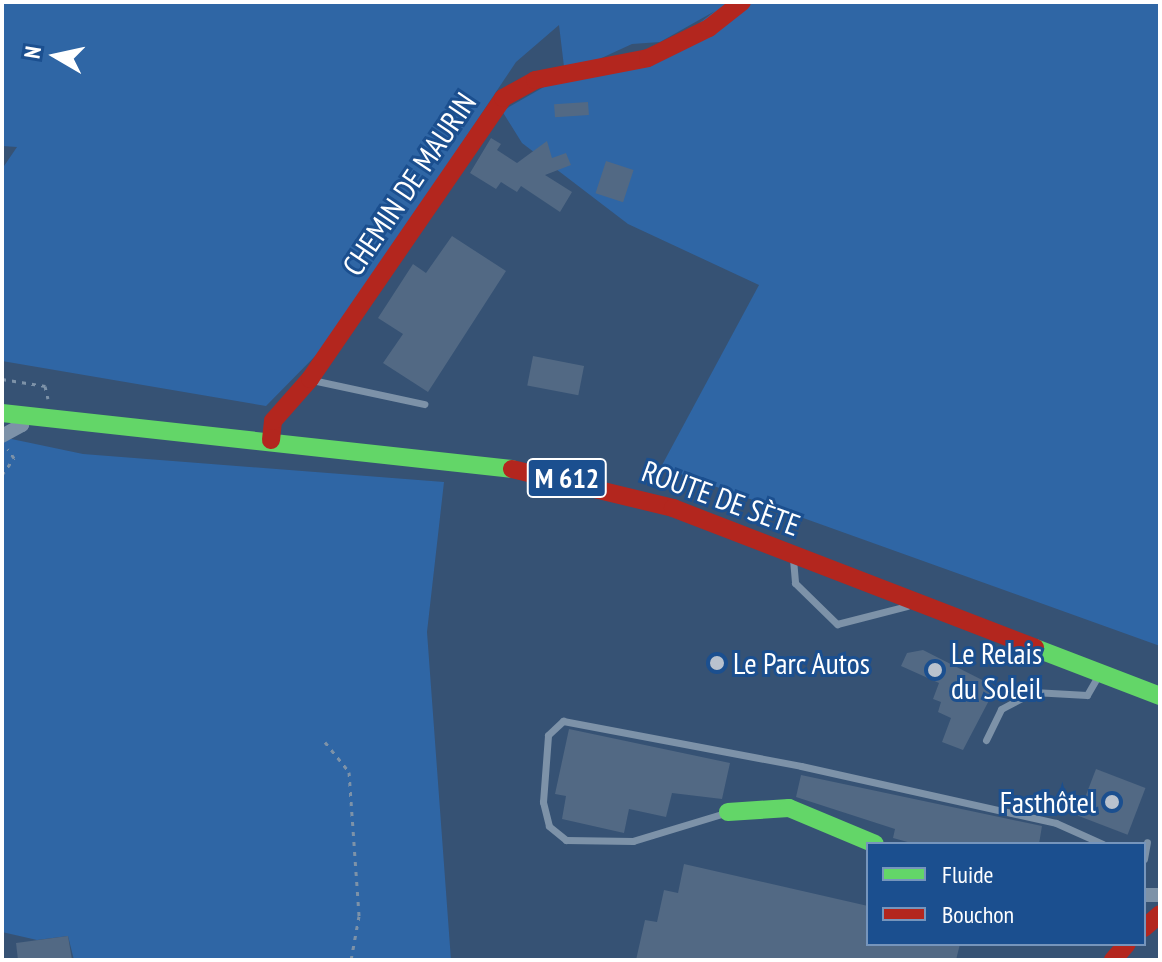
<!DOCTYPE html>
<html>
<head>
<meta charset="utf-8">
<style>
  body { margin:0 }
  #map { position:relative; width:1162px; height:962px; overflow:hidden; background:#365274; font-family:"PT Sans Narrow",sans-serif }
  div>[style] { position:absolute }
  .green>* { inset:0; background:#2f66a5 }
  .building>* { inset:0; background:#526984; transform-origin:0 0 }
  .path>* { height:3px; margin-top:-1.5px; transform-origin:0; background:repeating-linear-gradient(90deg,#7d92a8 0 4px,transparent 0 10px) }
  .lane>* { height:7px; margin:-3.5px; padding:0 3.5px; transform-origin:3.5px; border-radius:3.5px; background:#7d92a8 }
  .street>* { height:14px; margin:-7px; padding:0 7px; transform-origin:7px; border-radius:7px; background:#7d92a8 }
  .fast>* { height:18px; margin:-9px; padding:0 9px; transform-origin:9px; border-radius:9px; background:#63d668 }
  .jam>* { height:18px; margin:-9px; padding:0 9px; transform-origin:9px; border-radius:9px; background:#b3261e }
  .dots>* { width:22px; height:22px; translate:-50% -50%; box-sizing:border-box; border:4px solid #1b4f8f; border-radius:50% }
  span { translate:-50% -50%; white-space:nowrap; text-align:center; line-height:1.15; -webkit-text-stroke:6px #1b4f8f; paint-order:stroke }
  .shield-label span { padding:2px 6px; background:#1b4f8f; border:2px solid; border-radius:6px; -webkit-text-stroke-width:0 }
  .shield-label { font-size:28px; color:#fff; font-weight:700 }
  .street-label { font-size:30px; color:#fff }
  .poi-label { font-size:30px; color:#fff }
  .left { translate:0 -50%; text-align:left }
  .right { translate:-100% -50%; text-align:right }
  .frame { position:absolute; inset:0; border:4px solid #fff; pointer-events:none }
  .legend { position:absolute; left:866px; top:842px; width:280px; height:104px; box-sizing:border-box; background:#1b4f8f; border:2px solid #7695bc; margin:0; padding:10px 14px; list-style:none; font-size:24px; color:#fff }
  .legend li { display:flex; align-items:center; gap:16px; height:40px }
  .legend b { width:40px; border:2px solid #7695bc }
  .north { position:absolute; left:16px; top:16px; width:80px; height:80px; -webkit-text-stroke:6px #1b4f8f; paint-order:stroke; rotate:279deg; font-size:22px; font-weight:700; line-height:32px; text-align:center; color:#fff }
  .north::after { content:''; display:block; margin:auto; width:28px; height:36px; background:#fff; clip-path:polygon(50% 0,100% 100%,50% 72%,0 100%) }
</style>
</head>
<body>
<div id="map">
  <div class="green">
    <div style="clip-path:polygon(evenodd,2px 2px,1160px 2px,1160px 646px,661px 467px,759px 285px,628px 224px,522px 143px,502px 111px,565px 75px,559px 25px,516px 62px,329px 342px,266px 406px,2px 361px,2px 169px,17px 147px,2px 146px,2px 2px,715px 11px,666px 49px,571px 72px,632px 44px,660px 42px,715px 11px)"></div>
    <div style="clip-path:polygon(2px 437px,83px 454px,444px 482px,427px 632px,451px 960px,74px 960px,68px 936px,37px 940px,2px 932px)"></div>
  </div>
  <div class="building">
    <div style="left:588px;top:102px;width:13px;height:34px;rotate:86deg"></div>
    <div style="clip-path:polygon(491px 138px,501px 144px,497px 150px,517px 163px,547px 141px,552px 158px,566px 153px,571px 165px,545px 175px,572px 192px,560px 212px,521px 186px,517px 192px,501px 182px,496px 189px,470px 173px)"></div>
    <div style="left:606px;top:161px;width:29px;height:34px;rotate:18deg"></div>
    <div style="clip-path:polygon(452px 236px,506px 271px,428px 392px,383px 363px,403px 334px,378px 318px,413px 264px,426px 273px)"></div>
    <div style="left:533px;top:356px;width:52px;height:30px;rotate:11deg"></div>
    <div style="clip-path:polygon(923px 650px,996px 687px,963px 750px,942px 742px,951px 718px,938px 712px,941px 702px,933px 699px,939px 683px,901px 666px,907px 653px)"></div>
    <div style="clip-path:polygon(569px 729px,730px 763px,722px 799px,672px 793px,666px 817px,629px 809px,624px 833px,562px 819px,566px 796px,555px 794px)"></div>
    <div style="left:1096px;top:769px;width:53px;height:50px;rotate:21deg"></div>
    <div style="clip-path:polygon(801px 775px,1042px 826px,1039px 844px,915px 844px,893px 838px,895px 829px,796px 797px)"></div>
    <div style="clip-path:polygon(684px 864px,868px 906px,868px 944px,960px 944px,956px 960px,636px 960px,645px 920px,657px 922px,664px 890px,678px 893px)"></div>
    <div style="clip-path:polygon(68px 936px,72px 960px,18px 960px,16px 943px)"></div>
  </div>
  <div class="path">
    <div style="left:2px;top:379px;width:44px;rotate:9.2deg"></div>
    <div style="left:45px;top:386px;width:13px;rotate:77deg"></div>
    <div style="left:2px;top:475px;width:21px;rotate:-55deg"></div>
    <div style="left:14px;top:458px;width:11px;rotate:-124deg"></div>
    <div style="left:325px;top:742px;width:38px;rotate:51deg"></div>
    <div style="left:349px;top:772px;width:144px;rotate:86deg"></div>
    <div style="left:359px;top:916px;width:45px;rotate:100.3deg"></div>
  </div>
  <div class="lane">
    <div style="left:312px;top:380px;width:115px;rotate:12.1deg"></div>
    <div style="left:793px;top:559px;width:24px;rotate:85deg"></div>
    <div style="left:795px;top:583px;width:59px;rotate:44.3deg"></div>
    <div style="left:837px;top:624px;width:72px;rotate:-14.4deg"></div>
    <div style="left:986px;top:740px;width:34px;rotate:-64deg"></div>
    <div style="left:1001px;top:709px;width:36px;rotate:-28deg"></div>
    <div style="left:1033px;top:692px;width:54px;rotate:3.2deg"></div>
    <div style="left:1087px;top:695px;width:24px;rotate:-60deg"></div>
    <div style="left:725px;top:813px;width:96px;rotate:163.1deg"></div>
    <div style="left:633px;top:841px;width:67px;rotate:-179.1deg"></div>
    <div style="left:566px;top:840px;width:22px;rotate:-141deg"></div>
    <div style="left:549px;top:826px;width:25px;rotate:-104deg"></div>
    <div style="left:543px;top:802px;width:67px;rotate:-85.7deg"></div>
    <div style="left:548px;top:735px;width:21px;rotate:-43deg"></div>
    <div style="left:563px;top:721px;width:242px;rotate:10.7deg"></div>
    <div style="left:801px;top:766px;width:261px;rotate:12.6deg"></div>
    <div style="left:1056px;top:823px;width:51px;rotate:24.1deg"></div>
    <div style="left:1144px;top:859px;width:17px;rotate:-80deg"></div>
  </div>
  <div class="street">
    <div style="left:2px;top:436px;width:23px;rotate:-29deg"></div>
    <div style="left:22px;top:425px;width:10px;rotate:-79deg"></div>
    <div style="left:1144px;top:895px;width:16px"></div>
  </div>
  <div class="fast">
    <div style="left:2px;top:413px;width:513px;rotate:6.27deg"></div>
    <div style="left:1035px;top:648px;width:134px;rotate:21deg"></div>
    <div style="left:728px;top:812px;width:61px;rotate:-3.8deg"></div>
    <div style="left:789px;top:808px;width:93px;rotate:22.7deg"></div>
  </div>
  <div class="jam">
    <div style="left:271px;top:440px;width:19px;rotate:-84deg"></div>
    <div style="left:273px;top:421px;width:56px;rotate:-48.6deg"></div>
    <div style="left:310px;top:379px;width:341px;rotate:-55.5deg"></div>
    <div style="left:503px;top:98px;width:37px;rotate:-29deg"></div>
    <div style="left:535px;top:80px;width:115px;rotate:-11deg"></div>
    <div style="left:648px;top:58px;width:68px;rotate:-26.2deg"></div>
    <div style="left:709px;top:28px;width:42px;rotate:-38.2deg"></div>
    <div style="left:512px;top:469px;width:166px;rotate:13.6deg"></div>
    <div style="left:673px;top:508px;width:388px;rotate:21.1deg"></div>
    <div style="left:1144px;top:928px;width:21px;rotate:-41deg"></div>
    <div style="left:1113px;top:960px;width:21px;rotate:-49deg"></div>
  </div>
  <div class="dots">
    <div style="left:717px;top:663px;background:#b9c2ce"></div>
    <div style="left:935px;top:670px;background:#b9c2ce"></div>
    <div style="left:1112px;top:802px;background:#b9c2ce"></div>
  </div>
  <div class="shield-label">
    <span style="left:567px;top:478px">M 612</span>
  </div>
  <div class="street-label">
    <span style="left:409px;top:184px;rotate:-56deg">CHEMIN DE MAURIN</span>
    <span style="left:721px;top:498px;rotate:20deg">ROUTE DE SÈTE</span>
  </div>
  <div class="poi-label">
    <span class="left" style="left:951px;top:670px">Le Relais<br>du Soleil</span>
    <span class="left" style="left:733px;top:663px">Le Parc Autos</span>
    <span class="right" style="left:1096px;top:802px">Fasthôtel</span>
  </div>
  <div class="frame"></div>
  <ul class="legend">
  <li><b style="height:10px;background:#63d668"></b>Fluide</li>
  <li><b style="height:10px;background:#b3261e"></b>Bouchon</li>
  </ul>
  <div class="north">N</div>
</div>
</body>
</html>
